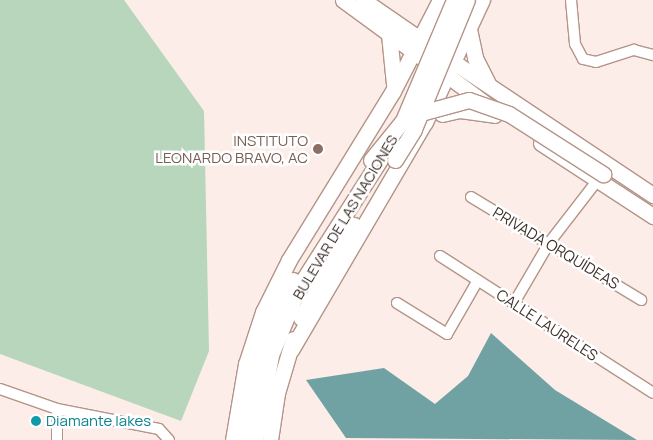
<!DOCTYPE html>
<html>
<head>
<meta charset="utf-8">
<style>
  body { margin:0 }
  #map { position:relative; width:653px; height:440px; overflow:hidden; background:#fcede8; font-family:Manrope,sans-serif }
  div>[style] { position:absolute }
  .green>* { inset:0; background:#b7d6bc }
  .water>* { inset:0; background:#70a2a4 }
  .roads { filter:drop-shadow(1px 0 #b49488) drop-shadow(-1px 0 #b49488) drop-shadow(0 1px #b49488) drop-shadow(0 -1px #b49488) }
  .minor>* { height:10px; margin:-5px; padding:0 5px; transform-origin:5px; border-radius:5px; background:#fff }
  .primary>* { height:15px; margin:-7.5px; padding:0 7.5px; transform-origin:7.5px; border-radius:7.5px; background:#fff }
  .bridges { filter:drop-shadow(1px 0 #b49488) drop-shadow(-1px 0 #b49488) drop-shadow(0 1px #b49488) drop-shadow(0 -1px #b49488) }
  .primary-bridge>* { height:15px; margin:-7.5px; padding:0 7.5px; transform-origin:7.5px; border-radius:7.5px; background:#fff }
  .dots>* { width:14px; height:14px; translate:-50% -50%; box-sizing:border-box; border:2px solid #fff; border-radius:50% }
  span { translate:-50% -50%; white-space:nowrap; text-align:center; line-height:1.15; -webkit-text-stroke:5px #fff; paint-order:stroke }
  .education-label { font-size:15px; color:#785e54 }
  .right { translate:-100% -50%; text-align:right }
  .street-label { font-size:15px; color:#3d302b }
  .culture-label { font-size:15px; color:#0d838f }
  .left { translate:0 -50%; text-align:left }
</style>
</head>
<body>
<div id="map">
  <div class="green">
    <div style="clip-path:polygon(0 0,124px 0,204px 111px,209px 351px,181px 421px,0 354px)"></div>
  </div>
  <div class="water">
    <div style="clip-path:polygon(491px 333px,555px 390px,637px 440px,346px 438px,306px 380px,384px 368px,435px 404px,468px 376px)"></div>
  </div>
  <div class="roads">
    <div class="minor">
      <div style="left:571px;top:0;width:44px;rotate:84.8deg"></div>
      <div style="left:575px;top:44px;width:17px;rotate:62deg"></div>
      <div style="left:583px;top:59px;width:13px;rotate:13deg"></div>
      <div style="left:596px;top:62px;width:40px;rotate:-18deg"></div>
      <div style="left:634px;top:50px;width:20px;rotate:15deg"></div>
      <div style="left:471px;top:197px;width:199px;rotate:31.2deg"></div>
      <div style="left:440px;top:256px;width:253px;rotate:32.7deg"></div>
      <div style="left:397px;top:303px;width:59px;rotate:31.8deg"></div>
      <div style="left:447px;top:334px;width:62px;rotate:-60.1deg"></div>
      <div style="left:514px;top:303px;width:69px;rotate:-59.7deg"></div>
      <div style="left:549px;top:243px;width:78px;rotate:-52.3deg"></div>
      <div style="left:0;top:389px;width:60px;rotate:19.3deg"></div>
      <div style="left:57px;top:409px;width:104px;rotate:11.1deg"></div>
      <div style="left:159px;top:429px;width:15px;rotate:48deg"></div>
      <div style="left:57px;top:440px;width:31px;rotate:-90deg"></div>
    </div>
    <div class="primary">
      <div style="left:343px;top:0;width:97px;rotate:36.2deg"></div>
      <div style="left:363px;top:0;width:78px;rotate:34.5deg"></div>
      <div style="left:469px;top:29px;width:30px;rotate:78deg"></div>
      <div style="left:475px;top:58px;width:29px;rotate:63deg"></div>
      <div style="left:389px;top:34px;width:50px;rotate:84.3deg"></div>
      <div style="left:446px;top:57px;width:249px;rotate:33.7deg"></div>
      <div style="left:440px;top:70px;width:57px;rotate:36.5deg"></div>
      <div style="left:442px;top:114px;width:18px;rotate:-13deg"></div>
      <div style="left:460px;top:110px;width:35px;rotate:8deg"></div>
      <div style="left:541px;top:143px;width:134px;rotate:33.1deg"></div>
      <div style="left:301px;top:318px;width:107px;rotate:-60.3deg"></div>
      <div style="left:291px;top:350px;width:264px;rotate:-59.6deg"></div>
      <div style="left:425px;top:122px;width:135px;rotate:-65deg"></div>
      <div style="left:233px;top:440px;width:77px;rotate:-80.3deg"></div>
      <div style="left:246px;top:364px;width:55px;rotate:-71.9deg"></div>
      <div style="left:263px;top:312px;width:58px;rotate:-63.4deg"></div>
      <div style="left:289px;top:260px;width:198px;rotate:-58.4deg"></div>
      <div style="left:393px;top:91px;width:102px;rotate:-62.7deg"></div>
      <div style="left:245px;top:440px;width:46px;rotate:-85deg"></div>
      <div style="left:249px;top:394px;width:52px;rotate:-75.4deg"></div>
      <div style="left:262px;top:344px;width:71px;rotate:-64.2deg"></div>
      <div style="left:255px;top:440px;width:86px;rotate:-79.3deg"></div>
      <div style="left:271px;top:355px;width:76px;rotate:-67.5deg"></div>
      <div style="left:300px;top:285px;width:156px;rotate:-57.5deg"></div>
      <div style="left:270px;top:440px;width:48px;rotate:-81.5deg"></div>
      <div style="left:277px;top:393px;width:56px;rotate:-73.5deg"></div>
    </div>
  </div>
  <div class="bridges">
    <div class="primary-bridge">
      <div style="left:402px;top:123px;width:134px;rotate:-67.1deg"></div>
      <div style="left:371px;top:160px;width:55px;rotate:-50.9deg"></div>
      <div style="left:406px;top:117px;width:65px;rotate:-15.1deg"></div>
      <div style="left:469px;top:100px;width:42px;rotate:19.3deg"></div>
      <div style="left:509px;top:114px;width:112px;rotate:32.6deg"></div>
      <div style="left:395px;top:160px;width:36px;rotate:-58deg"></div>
      <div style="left:414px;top:129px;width:139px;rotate:-67.7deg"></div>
    </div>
  </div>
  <div class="dots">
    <div style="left:318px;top:149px;background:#8d6e63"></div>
    <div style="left:36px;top:421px;background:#0f9aa8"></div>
  </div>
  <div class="education-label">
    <span class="right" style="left:308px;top:149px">INSTITUTO<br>LEONARDO BRAVO, AC</span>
  </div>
  <div class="street-label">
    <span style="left:345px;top:217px;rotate:-59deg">BULEVAR DE LAS NACIONES</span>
    <span style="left:556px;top:248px;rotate:31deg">PRIVADA ORQUÍDEAS</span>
    <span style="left:547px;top:325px;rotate:33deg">CALLE LAURELES</span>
  </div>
  <div class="culture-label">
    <span class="left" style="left:46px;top:421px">Diamante lakes</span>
  </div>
</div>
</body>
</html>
